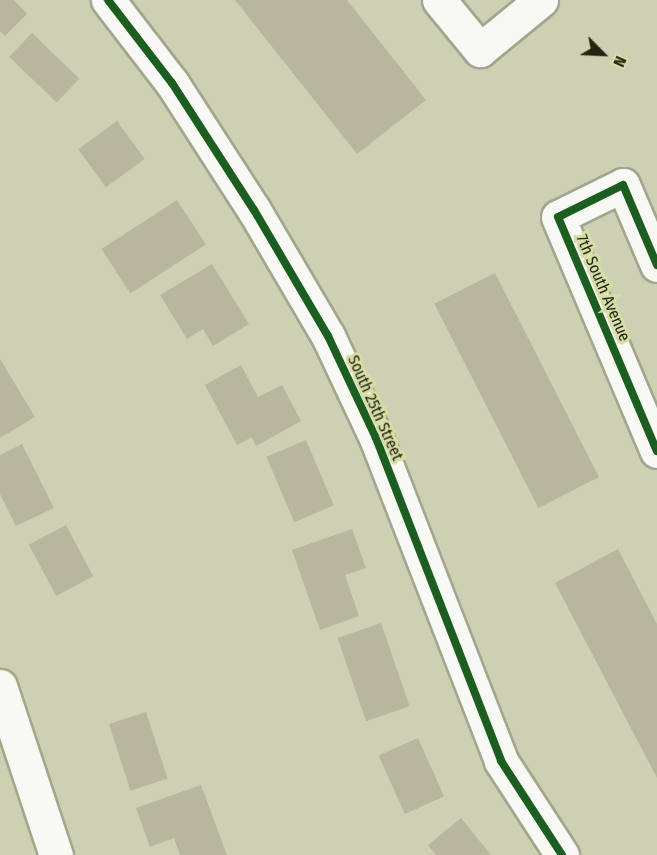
<!DOCTYPE html>
<html>
<head>
<meta charset="utf-8">
<style>
  body { margin:0 }
  #map { position:relative; width:657px; height:855px; overflow:hidden; background:#cdd0b3; font-family:"Fira Sans Condensed",sans-serif }
  div>[style] { position:absolute }
  .building>* { inset:0; background:#b8b69f; transform-origin:0 0 }
  .roads { filter:drop-shadow(2px 0 #a3a58e) drop-shadow(-2px 0 #a3a58e) drop-shadow(0 2px #a3a58e) drop-shadow(0 -2px #a3a58e) }
  .minor>* { height:33px; margin:-16.5px; padding:0 16.5px; transform-origin:16.5px; border-radius:16.5px; background:#f8f8f4 }
  .cycleway>* { height:8px; margin:-4px; padding:0 4px; transform-origin:4px; border-radius:4px; background:#1b5e20 }
  span { translate:-50% -50%; white-space:nowrap; text-align:center; line-height:1.15; -webkit-text-stroke:6px #d7dda6; paint-order:stroke }
  .street-label { font-size:16px; color:#232510 }
  .north { position:absolute; left:573px; top:24px; width:60px; height:60px; -webkit-text-stroke:4px #d7dda6; paint-order:stroke; rotate:114deg; font-size:16px; font-weight:700; line-height:24px; text-align:center; color:#232510 }
  .north::after { content:''; display:block; margin:auto; width:21px; height:27px; background:#232510; clip-path:polygon(50% 0,100% 100%,50% 72%,0 100%) }
</style>
</head>
<body>
<div id="map">
  <div class="building">
    <div style="clip-path:polygon(0 0,14px 0,27px 14px,5px 36px,0 31px)"></div>
    <div style="clip-path:polygon(235px 0,347px 0,426px 100px,357px 154px)"></div>
    <div style="left:32px;top:33px;width:66px;height:33px;rotate:44deg"></div>
    <div style="left:117px;top:121px;width:47px;height:48px;rotate:54deg"></div>
    <div style="left:177px;top:200px;width:53px;height:90px;rotate:57deg"></div>
    <div style="clip-path:polygon(212px 264px,249px 324px,213px 346px,203px 329px,187px 339px,160px 295px)"></div>
    <div style="left:495px;top:273px;width:229px;height:68px;rotate:63deg"></div>
    <div style="clip-path:polygon(0 359px,35px 417px,0 438px)"></div>
    <div style="clip-path:polygon(241px 365px,258px 397px,282px 385px,301px 421px,256px 446px,252px 437px,237px 445px,205px 385px)"></div>
    <div style="left:306px;top:440px;width:71px;height:43px;rotate:67deg"></div>
    <div style="clip-path:polygon(22px 444px,54px 508px,16px 526px,0 494px,0 455px)"></div>
    <div style="left:66px;top:525px;width:58px;height:42px;rotate:62deg"></div>
    <div style="clip-path:polygon(352px 529px,366px 568px,345px 575px,359px 616px,320px 630px,292px 550px)"></div>
    <div style="clip-path:polygon(618px 549px,657px 624px,657px 778px,555px 583px)"></div>
    <div style="left:381px;top:623px;width:88px;height:46px;rotate:71deg"></div>
    <div style="left:146px;top:712px;width:70px;height:39px;rotate:72deg"></div>
    <div style="left:418px;top:738px;width:64px;height:43px;rotate:66deg"></div>
    <div style="clip-path:polygon(201px 785px,227px 855px,180px 855px,174px 838px,150px 847px,136px 808px)"></div>
    <div style="clip-path:polygon(461px 818px,491px 855px,436px 855px,428px 845px)"></div>
  </div>
  <div class="roads">
    <div class="minor">
      <div style="left:108px;top:0;width:105px;rotate:52.4deg"></div>
      <div style="left:172px;top:83px;width:151px;rotate:57.2deg"></div>
      <div style="left:254px;top:210px;width:146px;rotate:59.6deg"></div>
      <div style="left:328px;top:336px;width:113px;rotate:64.8deg"></div>
      <div style="left:376px;top:438px;width:346px;rotate:68.8deg"></div>
      <div style="left:501px;top:761px;width:112px;rotate:57deg"></div>
      <div style="left:439px;top:0;width:65px;rotate:50.6deg"></div>
      <div style="left:480px;top:50px;width:79px;rotate:-39.3deg"></div>
      <div style="left:657px;top:265px;width:87px;rotate:-113deg"></div>
      <div style="left:623px;top:185px;width:72px;rotate:153.8deg"></div>
      <div style="left:558px;top:217px;width:254px;rotate:67.1deg"></div>
      <div style="left:0;top:686px;width:178px;rotate:71.7deg"></div>
    </div>
  </div>
  <div class="cycleway">
    <div style="left:108px;top:0;width:105px;rotate:52.4deg"></div>
    <div style="left:172px;top:83px;width:151px;rotate:57.2deg"></div>
    <div style="left:254px;top:210px;width:146px;rotate:59.6deg"></div>
    <div style="left:328px;top:336px;width:113px;rotate:64.8deg"></div>
    <div style="left:376px;top:438px;width:346px;rotate:68.8deg"></div>
    <div style="left:501px;top:761px;width:112px;rotate:57deg"></div>
    <div style="left:657px;top:265px;width:87px;rotate:-113deg"></div>
    <div style="left:623px;top:185px;width:72px;rotate:153.8deg"></div>
    <div style="left:558px;top:217px;width:254px;rotate:67.1deg"></div>
  </div>
  <div class="street-label">
    <span style="left:603px;top:288px;rotate:67deg">7th South Avenue</span>
    <span style="left:375px;top:408px;rotate:66deg">South 25th Street</span>
  </div>
  <div class="north">N</div>
</div>
</body>
</html>
